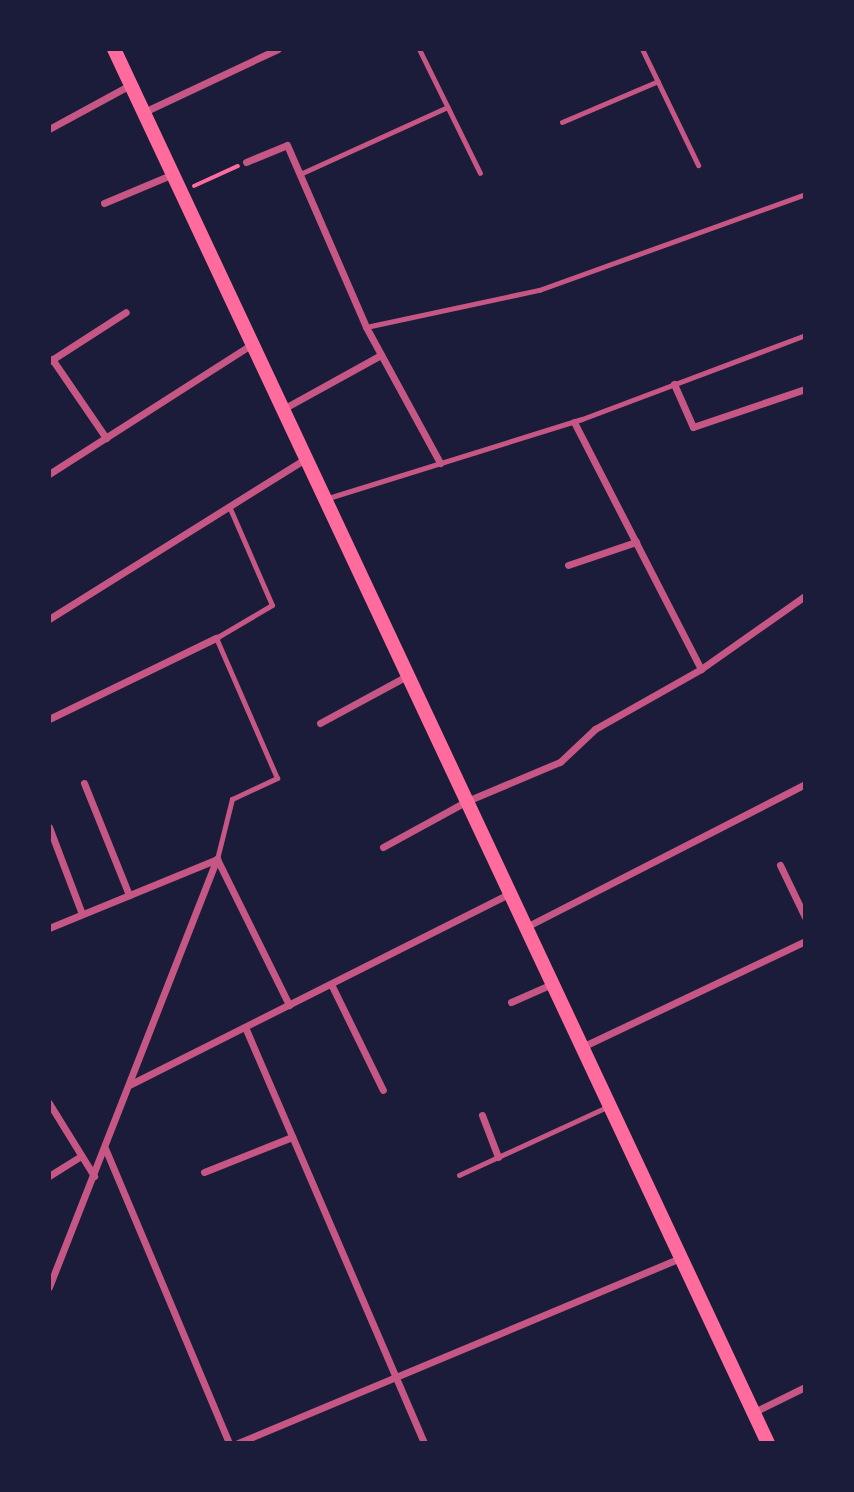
<!DOCTYPE html>
<html>
<head>
<meta charset="utf-8">
<style>
  body { margin:0 }
  #map { position:relative; width:854px; height:1492px; overflow:hidden; background:#1b1b3a; font-family:Cabin,sans-serif }
  div>[style] { position:absolute }
  .path>* { height:3.5px; margin:-1.75px; padding:0 1.75px; transform-origin:1.75px; border-radius:1.75px; background:#ff6b9d }
  .service>* { height:5px; margin:-2.5px; padding:0 2.5px; transform-origin:2.5px; border-radius:2.5px; background:#c65784 }
  .minor>* { height:7px; margin:-3.5px; padding:0 3.5px; transform-origin:3.5px; border-radius:3.5px; background:#c65784 }
  .secondary>* { height:14px; margin:-7px; padding:0 7px; transform-origin:7px; border-radius:7px; background:#ff6b9d }
  span { translate:-50% -50%; white-space:nowrap; text-align:center; line-height:1.15; -webkit-text-stroke:7px #1b1b3a; paint-order:stroke }
  .frame { position:absolute; inset:0; border:51px solid #1b1b3a; pointer-events:none }
</style>
</head>
<body>
<div id="map">
  <div class="path">
    <div style="left:194px;top:186px;width:48px;rotate:-24.4deg"></div>
  </div>
  <div class="service">
    <div style="left:419px;top:49px;width:138px;rotate:63.8deg"></div>
    <div style="left:642px;top:49px;width:129px;rotate:64.2deg"></div>
    <div style="left:562px;top:122px;width:104px;rotate:-23.1deg"></div>
    <div style="left:300px;top:174px;width:162px;rotate:-24.4deg"></div>
    <div style="left:366px;top:327px;width:177px;rotate:-12.1deg"></div>
    <div style="left:539px;top:290px;width:283px;rotate:-19.8deg"></div>
    <div style="left:325px;top:499px;width:269px;rotate:-17.3deg"></div>
    <div style="left:582px;top:419px;width:238px;rotate:-20.6deg"></div>
    <div style="left:217px;top:859px;width:62px;rotate:-76deg"></div>
    <div style="left:232px;top:799px;width:50px;rotate:-25deg"></div>
    <div style="left:277px;top:778px;width:153px;rotate:-113.5deg"></div>
    <div style="left:216px;top:638px;width:65px;rotate:-30.5deg"></div>
    <div style="left:272px;top:605px;width:108px;rotate:-113.5deg"></div>
    <div style="left:459px;top:1175px;width:165px;rotate:-24.7deg"></div>
  </div>
  <div class="minor">
    <div style="left:144px;top:112px;width:148px;rotate:-25.2deg"></div>
    <div style="left:49px;top:129px;width:92px;rotate:-28.5deg"></div>
    <div style="left:246px;top:162px;width:44px;rotate:-22.5deg"></div>
    <div style="left:287px;top:145px;width:198px;rotate:66.5deg"></div>
    <div style="left:366px;top:327px;width:155px;rotate:61.4deg"></div>
    <div style="left:104px;top:203px;width:75px;rotate:-22.8deg"></div>
    <div style="left:52px;top:359px;width:96px;rotate:55.6deg"></div>
    <div style="left:50px;top:361px;width:90px;rotate:-32.8deg"></div>
    <div style="left:674px;top:384px;width:47px;rotate:66.2deg"></div>
    <div style="left:693px;top:427px;width:118px;rotate:-18.7deg"></div>
    <div style="left:283px;top:409px;width:112px;rotate:-28.9deg"></div>
    <div style="left:574px;top:422px;width:278px;rotate:62.8deg"></div>
    <div style="left:49px;top:474px;width:241px;rotate:-32.6deg"></div>
    <div style="left:568px;top:565px;width:72px;rotate:-18.7deg"></div>
    <div style="left:49px;top:619px;width:302px;rotate:-32deg"></div>
    <div style="left:49px;top:719px;width:186px;rotate:-25.9deg"></div>
    <div style="left:320px;top:723px;width:99px;rotate:-28.4deg"></div>
    <div style="left:84px;top:783px;width:121px;rotate:68.1deg"></div>
    <div style="left:49px;top:827px;width:93px;rotate:69.2deg"></div>
    <div style="left:383px;top:847px;width:96px;rotate:-28.7deg"></div>
    <div style="left:467px;top:801px;width:101px;rotate:-22.8deg"></div>
    <div style="left:560px;top:762px;width:48px;rotate:-43.3deg"></div>
    <div style="left:595px;top:729px;width:122px;rotate:-29.5deg"></div>
    <div style="left:701px;top:669px;width:127px;rotate:-35.1deg"></div>
    <div style="left:217px;top:859px;width:163px;rotate:63.7deg"></div>
    <div style="left:780px;top:865px;width:58px;rotate:64.3deg"></div>
    <div style="left:526px;top:927px;width:314px;rotate:-27.1deg"></div>
    <div style="left:49px;top:928px;width:182px;rotate:-22.3deg"></div>
    <div style="left:331px;top:984px;width:118px;rotate:63.9deg"></div>
    <div style="left:511px;top:1002px;width:45px;rotate:-23.7deg"></div>
    <div style="left:245px;top:1027px;width:453px;rotate:66.7deg"></div>
    <div style="left:582px;top:1047px;width:247px;rotate:-25.4deg"></div>
    <div style="left:131px;top:1084px;width:424px;rotate:-26.7deg"></div>
    <div style="left:49px;top:1103px;width:86px;rotate:58.3deg"></div>
    <div style="left:482px;top:1115px;width:45px;rotate:69.1deg"></div>
    <div style="left:105px;top:1148px;width:320px;rotate:67.2deg"></div>
    <div style="left:204px;top:1172px;width:95px;rotate:-21.7deg"></div>
    <div style="left:49px;top:1176px;width:38px;rotate:-32deg"></div>
    <div style="left:49px;top:1287px;width:460px;rotate:-68.6deg"></div>
    <div style="left:754px;top:1412px;width:57px;rotate:-26.1deg"></div>
    <div style="left:238px;top:1443px;width:480px;rotate:-22.7deg"></div>
  </div>
  <div class="secondary">
    <div style="left:114px;top:49px;width:1540px;rotate:64.87deg"></div>
  </div>
  <div class="frame"></div>
</div>
</body>
</html>
